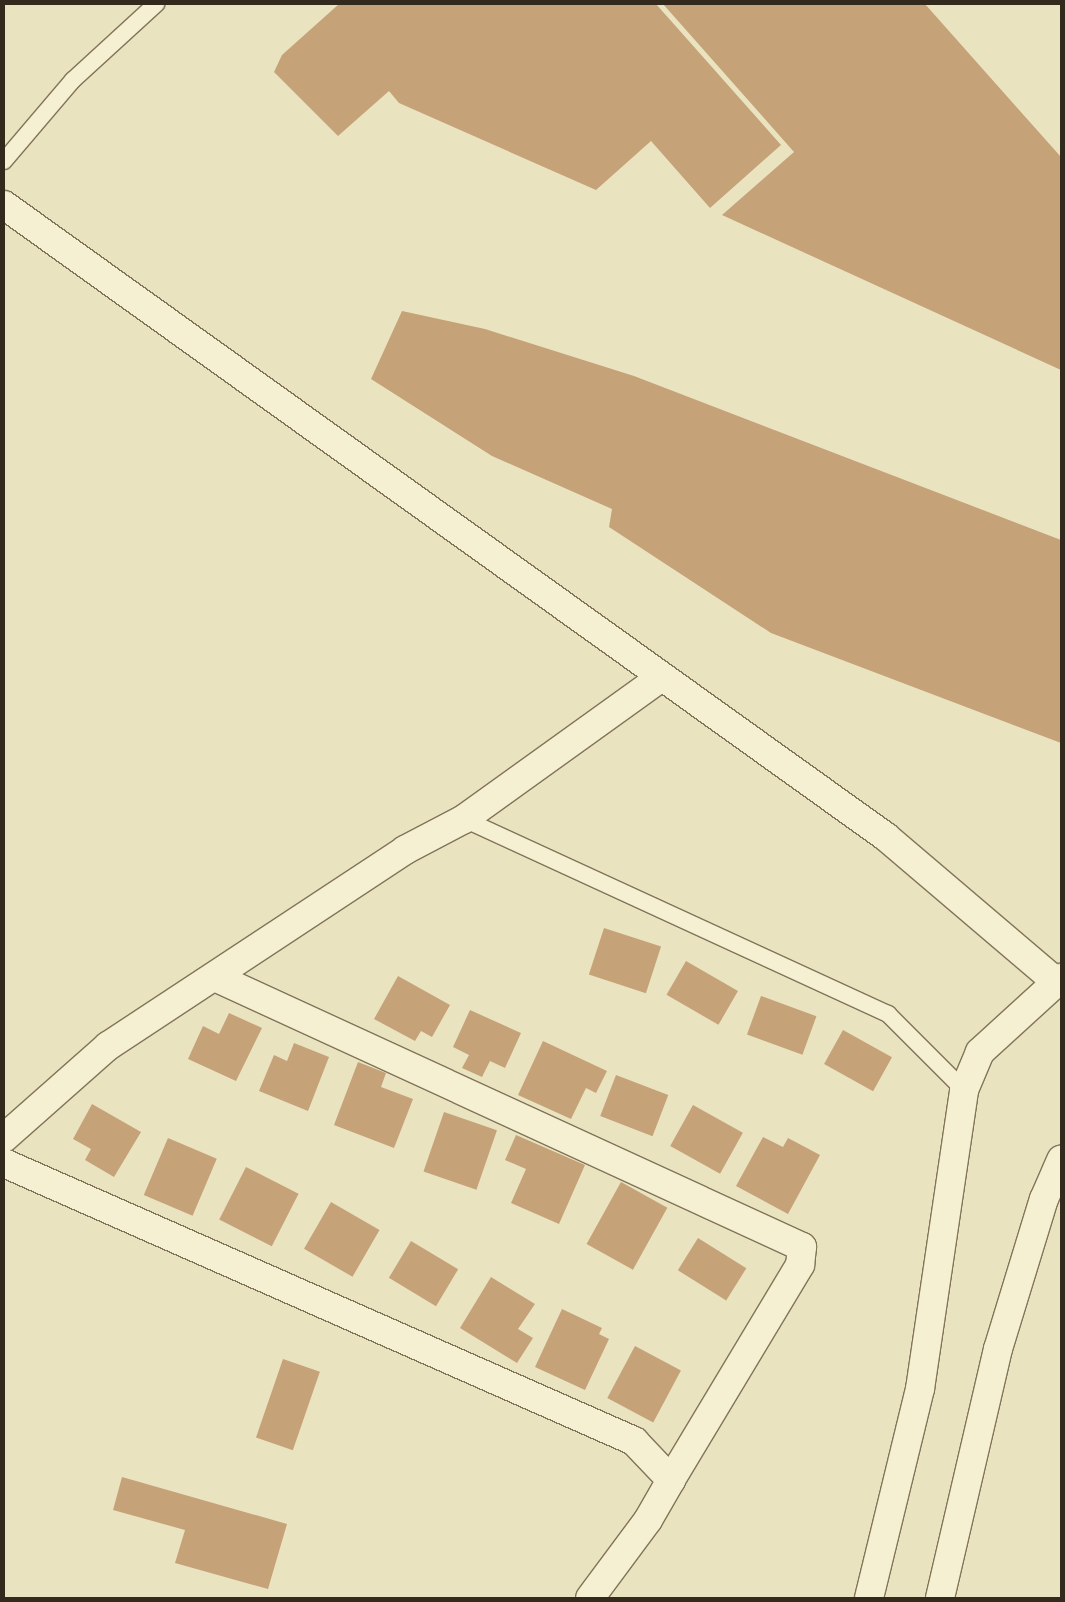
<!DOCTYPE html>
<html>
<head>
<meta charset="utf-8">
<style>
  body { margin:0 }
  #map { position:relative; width:1065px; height:1602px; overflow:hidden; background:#eae3c0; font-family:"Roboto Serif",serif }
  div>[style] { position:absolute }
  .building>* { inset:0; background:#c6a278; transform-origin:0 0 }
  .roads { filter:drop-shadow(1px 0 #827459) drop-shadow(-1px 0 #827459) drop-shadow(0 1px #827459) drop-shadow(0 -1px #827459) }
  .service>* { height:16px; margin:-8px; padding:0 8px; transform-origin:8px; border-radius:8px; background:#f6f0d2 }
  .minor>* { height:28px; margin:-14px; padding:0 14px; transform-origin:14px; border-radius:14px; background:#f6f0d2 }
  .tertiary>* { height:28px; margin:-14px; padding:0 14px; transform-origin:14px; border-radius:14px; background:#f6f0d2 }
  span { translate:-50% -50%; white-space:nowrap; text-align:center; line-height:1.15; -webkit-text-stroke:5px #f2eccf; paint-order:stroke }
  .frame { position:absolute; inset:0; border:5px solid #332a1d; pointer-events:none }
</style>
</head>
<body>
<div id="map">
  <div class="building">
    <div style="clip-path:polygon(339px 4px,656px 4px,781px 145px,710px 208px,651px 141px,596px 190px,399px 103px,389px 91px,338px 136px,274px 72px,282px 55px)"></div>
    <div style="clip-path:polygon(663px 4px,925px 4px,1061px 157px,1061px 370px,722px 215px,794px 152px)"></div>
    <div style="clip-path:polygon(402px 311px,485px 329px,634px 376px,1061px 540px,1061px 743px,771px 633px,609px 527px,612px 509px,492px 456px,371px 379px)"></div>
    <div style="left:604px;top:928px;width:60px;height:49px;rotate:18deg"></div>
    <div style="left:686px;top:961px;width:60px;height:39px;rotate:30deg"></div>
    <div style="clip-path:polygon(398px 976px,450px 1005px,432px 1037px,421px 1031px,415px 1041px,374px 1019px)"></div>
    <div style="left:761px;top:996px;width:59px;height:41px;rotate:20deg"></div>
    <div style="clip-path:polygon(470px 1010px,521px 1033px,505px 1068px,490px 1061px,482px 1077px,462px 1068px,469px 1055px,453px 1047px)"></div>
    <div style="clip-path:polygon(229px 1013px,262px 1028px,236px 1081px,188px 1059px,203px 1026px,219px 1034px)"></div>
    <div style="left:843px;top:1030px;width:56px;height:39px;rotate:29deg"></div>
    <div style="clip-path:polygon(543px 1041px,607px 1071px,596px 1093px,586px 1088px,571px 1119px,518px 1095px)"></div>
    <div style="clip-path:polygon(294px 1043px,329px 1057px,308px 1111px,259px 1091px,274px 1055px,287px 1061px)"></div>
    <div style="clip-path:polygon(358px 1062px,386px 1073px,381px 1087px,413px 1099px,394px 1148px,334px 1125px)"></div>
    <div style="left:616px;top:1075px;width:56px;height:44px;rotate:21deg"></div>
    <div style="clip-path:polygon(92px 1104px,141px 1132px,114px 1177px,85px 1160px,91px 1149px,73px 1139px)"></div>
    <div style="left:693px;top:1105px;width:57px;height:47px;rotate:29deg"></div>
    <div style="left:444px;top:1112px;width:56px;height:63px;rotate:19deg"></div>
    <div style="clip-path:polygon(516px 1135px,585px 1165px,559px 1224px,511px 1203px,526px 1169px,505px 1160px)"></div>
    <div style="clip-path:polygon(763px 1137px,783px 1147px,788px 1138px,820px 1155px,788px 1214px,736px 1186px)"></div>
    <div style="left:168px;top:1138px;width:53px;height:62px;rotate:23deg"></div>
    <div style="left:246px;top:1167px;width:59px;height:59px;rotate:27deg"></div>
    <div style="left:621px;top:1182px;width:53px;height:71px;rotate:29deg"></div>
    <div style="left:331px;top:1202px;width:56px;height:54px;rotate:30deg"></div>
    <div style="left:698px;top:1238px;width:57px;height:38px;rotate:32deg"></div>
    <div style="left:411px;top:1241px;width:55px;height:43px;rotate:31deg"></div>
    <div style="clip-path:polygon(491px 1277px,535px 1304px,518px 1329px,533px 1338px,517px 1363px,460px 1328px)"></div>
    <div style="clip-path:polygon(562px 1309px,602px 1328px,599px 1334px,609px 1339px,585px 1390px,535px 1367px)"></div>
    <div style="left:635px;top:1346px;width:52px;height:59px;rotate:28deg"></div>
    <div style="left:283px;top:1359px;width:39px;height:83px;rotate:19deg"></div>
    <div style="clip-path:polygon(122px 1477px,287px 1524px,268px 1589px,175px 1563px,185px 1530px,113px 1510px)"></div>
  </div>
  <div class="roads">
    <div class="service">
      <div style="left:4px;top:161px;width:106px;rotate:-49.6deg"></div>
      <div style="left:73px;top:80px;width:113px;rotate:-42.5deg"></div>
      <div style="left:464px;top:819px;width:467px;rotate:24.7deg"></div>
      <div style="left:888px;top:1014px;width:107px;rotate:45deg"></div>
    </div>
    <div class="minor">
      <div style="left:4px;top:205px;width:1085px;rotate:35.62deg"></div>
      <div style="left:886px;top:837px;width:222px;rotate:40.4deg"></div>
      <div style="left:217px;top:978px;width:644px;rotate:24.69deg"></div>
      <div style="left:802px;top:1247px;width:18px;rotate:96deg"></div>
      <div style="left:800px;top:1265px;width:251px;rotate:121deg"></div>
      <div style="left:4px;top:1138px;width:139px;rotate:-41.5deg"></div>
      <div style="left:108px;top:1046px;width:356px;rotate:-33.4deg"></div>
      <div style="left:405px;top:850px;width:67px;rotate:-27.7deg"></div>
      <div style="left:464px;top:819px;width:241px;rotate:-35.7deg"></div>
      <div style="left:4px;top:1163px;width:689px;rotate:23.81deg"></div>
      <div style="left:634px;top:1441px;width:54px;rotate:46.5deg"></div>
      <div style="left:671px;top:1480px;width:46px;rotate:119.9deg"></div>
      <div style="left:648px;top:1520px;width:97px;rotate:126.6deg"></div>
    </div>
    <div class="tertiary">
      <div style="left:869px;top:1598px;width:215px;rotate:-76.3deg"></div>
      <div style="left:920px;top:1389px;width:302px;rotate:-81.6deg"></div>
      <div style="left:964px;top:1090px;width:41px;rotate:-67.2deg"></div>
      <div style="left:980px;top:1052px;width:110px;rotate:-42.4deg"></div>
      <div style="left:940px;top:1598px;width:256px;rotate:-76.9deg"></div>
      <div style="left:998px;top:1349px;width:157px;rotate:-73deg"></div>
      <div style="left:1044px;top:1199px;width:43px;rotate:-66.4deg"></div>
    </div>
  </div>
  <div class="frame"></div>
</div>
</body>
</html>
